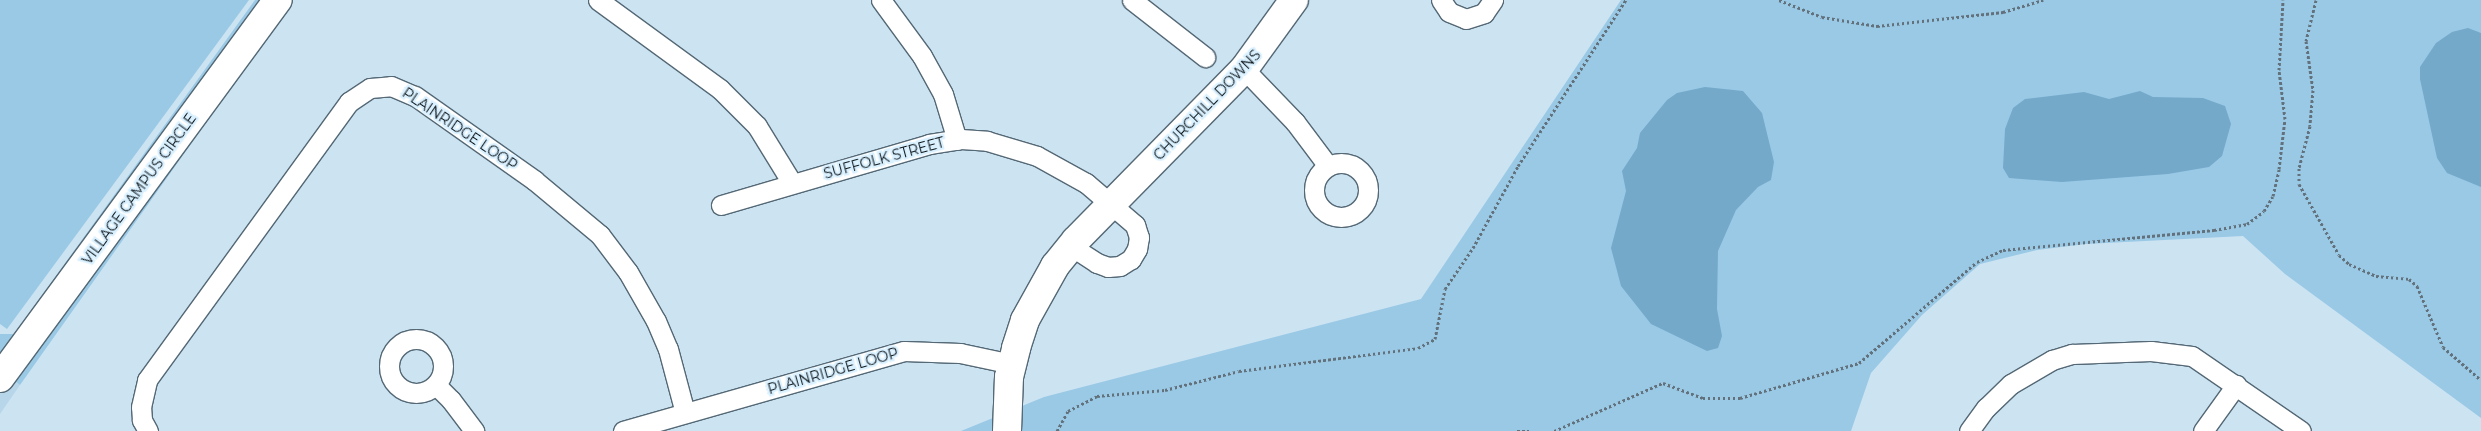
<!DOCTYPE html>
<html>
<head>
<meta charset="utf-8">
<style>
  body { margin:0 }
  #map { position:relative; width:2481px; height:431px; overflow:hidden; background:#cce3f2; font-family:Montserrat,sans-serif }
  div>[style] { position:absolute }
  .built>* { inset:0; background:#b8d6e9 }
  .green>* { inset:0; background:#9ac9e6 }
  .water>* { inset:0; background:#74a9c9 }
  .path>* { height:3px; margin-top:-1.5px; transform-origin:0; background:repeating-linear-gradient(90deg,#62717b 0 2.5px,transparent 0 5px) }
  .roads { filter:drop-shadow(1px 0 #546875) drop-shadow(-1px 0 #546875) drop-shadow(0 1px #546875) drop-shadow(0 -1px #546875) }
  .street>* { height:19px; margin:-9.5px; padding:0 9.5px; transform-origin:9.5px; border-radius:9.5px; background:#fff }
  .street>.ring { margin:-9.5px; padding:0; box-sizing:content-box; background:none; border:19px solid #fff; border-radius:50% }
  .secondary>* { height:28px; margin:-14px; padding:0 14px; transform-origin:14px; border-radius:14px; background:#fff }
  span { translate:-50% -50%; white-space:nowrap; text-align:center; line-height:1.15; -webkit-text-stroke:4.5px #d9f0ff; paint-order:stroke }
  .street-label { font-size:14px; color:#0c1419 }
</style>
</head>
<body>
<div id="map">
  <div class="built">
    <div style="clip-path:polygon(0 371px,20px 385px,0 414px)"></div>
  </div>
  <div class="green">
    <div style="clip-path:polygon(0 0,249px 0,7px 329px,0 324px)"></div>
    <div style="clip-path:polygon(255px 0,293px 0,20px 385px,0 370px,0 334px,14px 334px)"></div>
    <div style="clip-path:polygon(1621px 0,2481px 0,2481px 418px,2285px 274px,2243px 236px,2086px 244px,2037px 250px,1980px 264px,1922px 315px,1871px 373px,1851px 431px,961px 431px,1044px 397px,1421px 299px)"></div>
  </div>
  <div class="water">
    <div style="clip-path:polygon(2468px 28px,2481px 33px,2481px 187px,2447px 173px,2437px 158px,2420px 79px,2420px 67px,2436px 43px,2452px 32px)"></div>
    <div style="clip-path:polygon(1705px 87px,1743px 91px,1762px 113px,1774px 162px,1771px 180px,1758px 187px,1736px 210px,1718px 251px,1717px 309px,1722px 336px,1718px 348px,1707px 351px,1651px 324px,1621px 286px,1611px 248px,1626px 191px,1622px 171px,1637px 148px,1640px 133px,1667px 100px,1677px 93px)"></div>
    <div style="clip-path:polygon(2140px 91px,2153px 97px,2203px 98px,2225px 106px,2231px 124px,2222px 156px,2209px 167px,2168px 174px,2062px 182px,2009px 178px,2003px 168px,2005px 129px,2013px 108px,2025px 99px,2084px 92px,2109px 99px)"></div>
  </div>
  <div class="path">
    <div style="left:1779px;top:0;width:46px;rotate:21.6deg"></div>
    <div style="left:1822px;top:17px;width:56px;rotate:9.3deg"></div>
    <div style="left:1877px;top:26px;width:127px;rotate:-6.3deg"></div>
    <div style="left:2003px;top:12px;width:42px;rotate:-16.7deg"></div>
    <div style="left:2316px;top:0;width:42px;rotate:103.7deg"></div>
    <div style="left:2306px;top:41px;width:49px;rotate:81.9deg"></div>
    <div style="left:2313px;top:90px;width:36px;rotate:95deg"></div>
    <div style="left:2310px;top:126px;width:43px;rotate:104.7deg"></div>
    <div style="left:2299px;top:168px;width:16px;rotate:90deg"></div>
    <div style="left:2299px;top:184px;width:81px;rotate:60.6deg"></div>
    <div style="left:2339px;top:255px;width:13px;rotate:42deg"></div>
    <div style="left:2349px;top:264px;width:30px;rotate:24deg"></div>
    <div style="left:2376px;top:276px;width:33px;rotate:5deg"></div>
    <div style="left:2409px;top:279px;width:11px;rotate:41deg"></div>
    <div style="left:2417px;top:286px;width:66px;rotate:66.9deg"></div>
    <div style="left:2443px;top:347px;width:50px;rotate:41deg"></div>
    <div style="left:1057px;top:431px;width:23px;rotate:-61deg"></div>
    <div style="left:1068px;top:411px;width:33px;rotate:-27deg"></div>
    <div style="left:1097px;top:396px;width:68px;rotate:-5deg"></div>
    <div style="left:1165px;top:390px;width:76px;rotate:-14.4deg"></div>
    <div style="left:1239px;top:371px;width:180px;rotate:-7.3deg"></div>
    <div style="left:1418px;top:348px;width:19px;rotate:-28deg"></div>
    <div style="left:1435px;top:339px;width:51px;rotate:-78.7deg"></div>
    <div style="left:1445px;top:289px;width:50px;rotate:-55.7deg"></div>
    <div style="left:1473px;top:248px;width:94px;rotate:-61.2deg"></div>
    <div style="left:1518px;top:166px;width:198px;rotate:-57deg"></div>
    <div style="left:1517px;top:431px;width:12px"></div>
    <div style="left:1554px;top:431px;width:119px;rotate:-23.8deg"></div>
    <div style="left:1663px;top:383px;width:43px;rotate:20.6deg"></div>
    <div style="left:1703px;top:398px;width:37px"></div>
    <div style="left:1740px;top:398px;width:124px;rotate:-16.4deg"></div>
    <div style="left:1859px;top:363px;width:155px;rotate:-40.6deg"></div>
    <div style="left:1977px;top:262px;width:29px;rotate:-25deg"></div>
    <div style="left:2003px;top:250px;width:212px;rotate:-5.4deg"></div>
    <div style="left:2214px;top:230px;width:34px;rotate:-10deg"></div>
    <div style="left:2247px;top:224px;width:21px;rotate:-37deg"></div>
    <div style="left:2264px;top:211px;width:17px;rotate:-59deg"></div>
    <div style="left:2273px;top:196px;width:28px;rotate:-77deg"></div>
    <div style="left:2279px;top:169px;width:50px;rotate:-83.2deg"></div>
    <div style="left:2285px;top:119px;width:49px;rotate:-97deg"></div>
    <div style="left:2279px;top:70px;width:70px;rotate:-86.7deg"></div>
  </div>
  <div class="roads">
    <div class="street">
      <div style="left:598px;top:0;width:151px;rotate:36.1deg"></div>
      <div style="left:720px;top:89px;width:52px;rotate:45deg"></div>
      <div style="left:757px;top:126px;width:67px;rotate:58.4deg"></div>
      <div style="left:881px;top:0;width:69px;rotate:53.8deg"></div>
      <div style="left:922px;top:56px;width:43px;rotate:61.1deg"></div>
      <div style="left:943px;top:94px;width:48px;rotate:73.1deg"></div>
      <div style="left:1132px;top:0;width:93px;rotate:38deg"></div>
      <div style="left:1441px;top:0;width:14px;rotate:56deg"></div>
      <div style="left:1449px;top:12px;width:18px;rotate:22deg"></div>
      <div style="left:1466px;top:19px;width:19px;rotate:-18deg"></div>
      <div style="left:1484px;top:13px;width:16px;rotate:-55deg"></div>
      <div style="left:1244px;top:69px;width:74px;rotate:46.1deg"></div>
      <div style="left:1295px;top:122px;width:55px;rotate:53.1deg"></div>
      <div class="ring" style="left:1314px;top:163px;width:35px;height:35px"></div>
      <div style="left:721px;top:205px;width:217px;rotate:-16.3deg"></div>
      <div style="left:929px;top:144px;width:32px;rotate:-9deg"></div>
      <div style="left:961px;top:139px;width:26px;rotate:4deg"></div>
      <div style="left:987px;top:141px;width:52px;rotate:16.7deg"></div>
      <div style="left:1037px;top:156px;width:56px;rotate:28.9deg"></div>
      <div style="left:1086px;top:183px;width:65px;rotate:40.6deg"></div>
      <div style="left:1135px;top:225px;width:13px;rotate:72deg"></div>
      <div style="left:1139px;top:237px;width:12px;rotate:99deg"></div>
      <div style="left:1137px;top:249px;width:12px;rotate:121deg"></div>
      <div style="left:1131px;top:259px;width:13px;rotate:148deg"></div>
      <div style="left:1120px;top:266px;width:12px;rotate:175deg"></div>
      <div style="left:1108px;top:267px;width:12px;rotate:-160deg"></div>
      <div style="left:1097px;top:263px;width:31px;rotate:-147deg"></div>
      <div class="ring" style="left:389px;top:339px;width:35px;height:35px"></div>
      <div style="left:436px;top:385px;width:21px;rotate:45deg"></div>
      <div style="left:451px;top:400px;width:39px;rotate:53deg"></div>
      <div style="left:148px;top:431px;width:13px;rotate:-119deg"></div>
      <div style="left:142px;top:420px;width:13px;rotate:-94deg"></div>
      <div style="left:141px;top:407px;width:28px;rotate:-77deg"></div>
      <div style="left:147px;top:380px;width:344px;rotate:-54deg"></div>
      <div style="left:349px;top:102px;width:25px;rotate:-34deg"></div>
      <div style="left:370px;top:88px;width:21px;rotate:-5deg"></div>
      <div style="left:391px;top:86px;width:26px;rotate:23deg"></div>
      <div style="left:415px;top:96px;width:146px;rotate:35.2deg"></div>
      <div style="left:534px;top:180px;width:86px;rotate:39.8deg"></div>
      <div style="left:600px;top:235px;width:46px;rotate:52.9deg"></div>
      <div style="left:628px;top:272px;width:56px;rotate:60.3deg"></div>
      <div style="left:656px;top:321px;width:30px;rotate:67deg"></div>
      <div style="left:668px;top:349px;width:66px;rotate:75.1deg"></div>
      <div style="left:623px;top:431px;width:292px;rotate:-15.9deg"></div>
      <div style="left:904px;top:351px;width:56px;rotate:2deg"></div>
      <div style="left:960px;top:353px;width:53px;rotate:11.9deg"></div>
      <div style="left:1969px;top:431px;width:29px;rotate:-54deg"></div>
      <div style="left:1986px;top:408px;width:35px;rotate:-44deg"></div>
      <div style="left:2011px;top:384px;width:48px;rotate:-30.3deg"></div>
      <div style="left:2052px;top:360px;width:21px;rotate:-17deg"></div>
      <div style="left:2072px;top:354px;width:79px;rotate:-2.2deg"></div>
      <div style="left:2151px;top:351px;width:41px;rotate:7deg"></div>
      <div style="left:2192px;top:356px;width:132px;rotate:34.5deg"></div>
      <div style="left:2203px;top:431px;width:57px;rotate:-54.3deg"></div>
    </div>
    <div class="secondary">
      <div style="left:0;top:378px;width:469px;rotate:-53.7deg"></div>
      <div style="left:1007px;top:431px;width:54px;rotate:-87.9deg"></div>
      <div style="left:1009px;top:377px;width:30px;rotate:-76deg"></div>
      <div style="left:1016px;top:348px;width:29px;rotate:-72deg"></div>
      <div style="left:1025px;top:320px;width:62px;rotate:-60.9deg"></div>
      <div style="left:1055px;top:266px;width:33px;rotate:-51deg"></div>
      <div style="left:1076px;top:240px;width:240px;rotate:-45.5deg"></div>
      <div style="left:1244px;top:69px;width:85px;rotate:-54.1deg"></div>
    </div>
  </div>
  <div class="street-label">
    <span style="left:1207px;top:105px;rotate:-46deg">CHURCHILL DOWNS</span>
    <span style="left:460px;top:129px;rotate:34deg">PLAINRIDGE LOOP</span>
    <span style="left:884px;top:158px;rotate:-15deg">SUFFOLK STREET</span>
    <span style="left:139px;top:189px;rotate:-54deg">VILLAGE CAMPUS CIRCLE</span>
    <span style="left:833px;top:371px;rotate:-16deg">PLAINRIDGE LOOP</span>
  </div>
</div>
</body>
</html>
